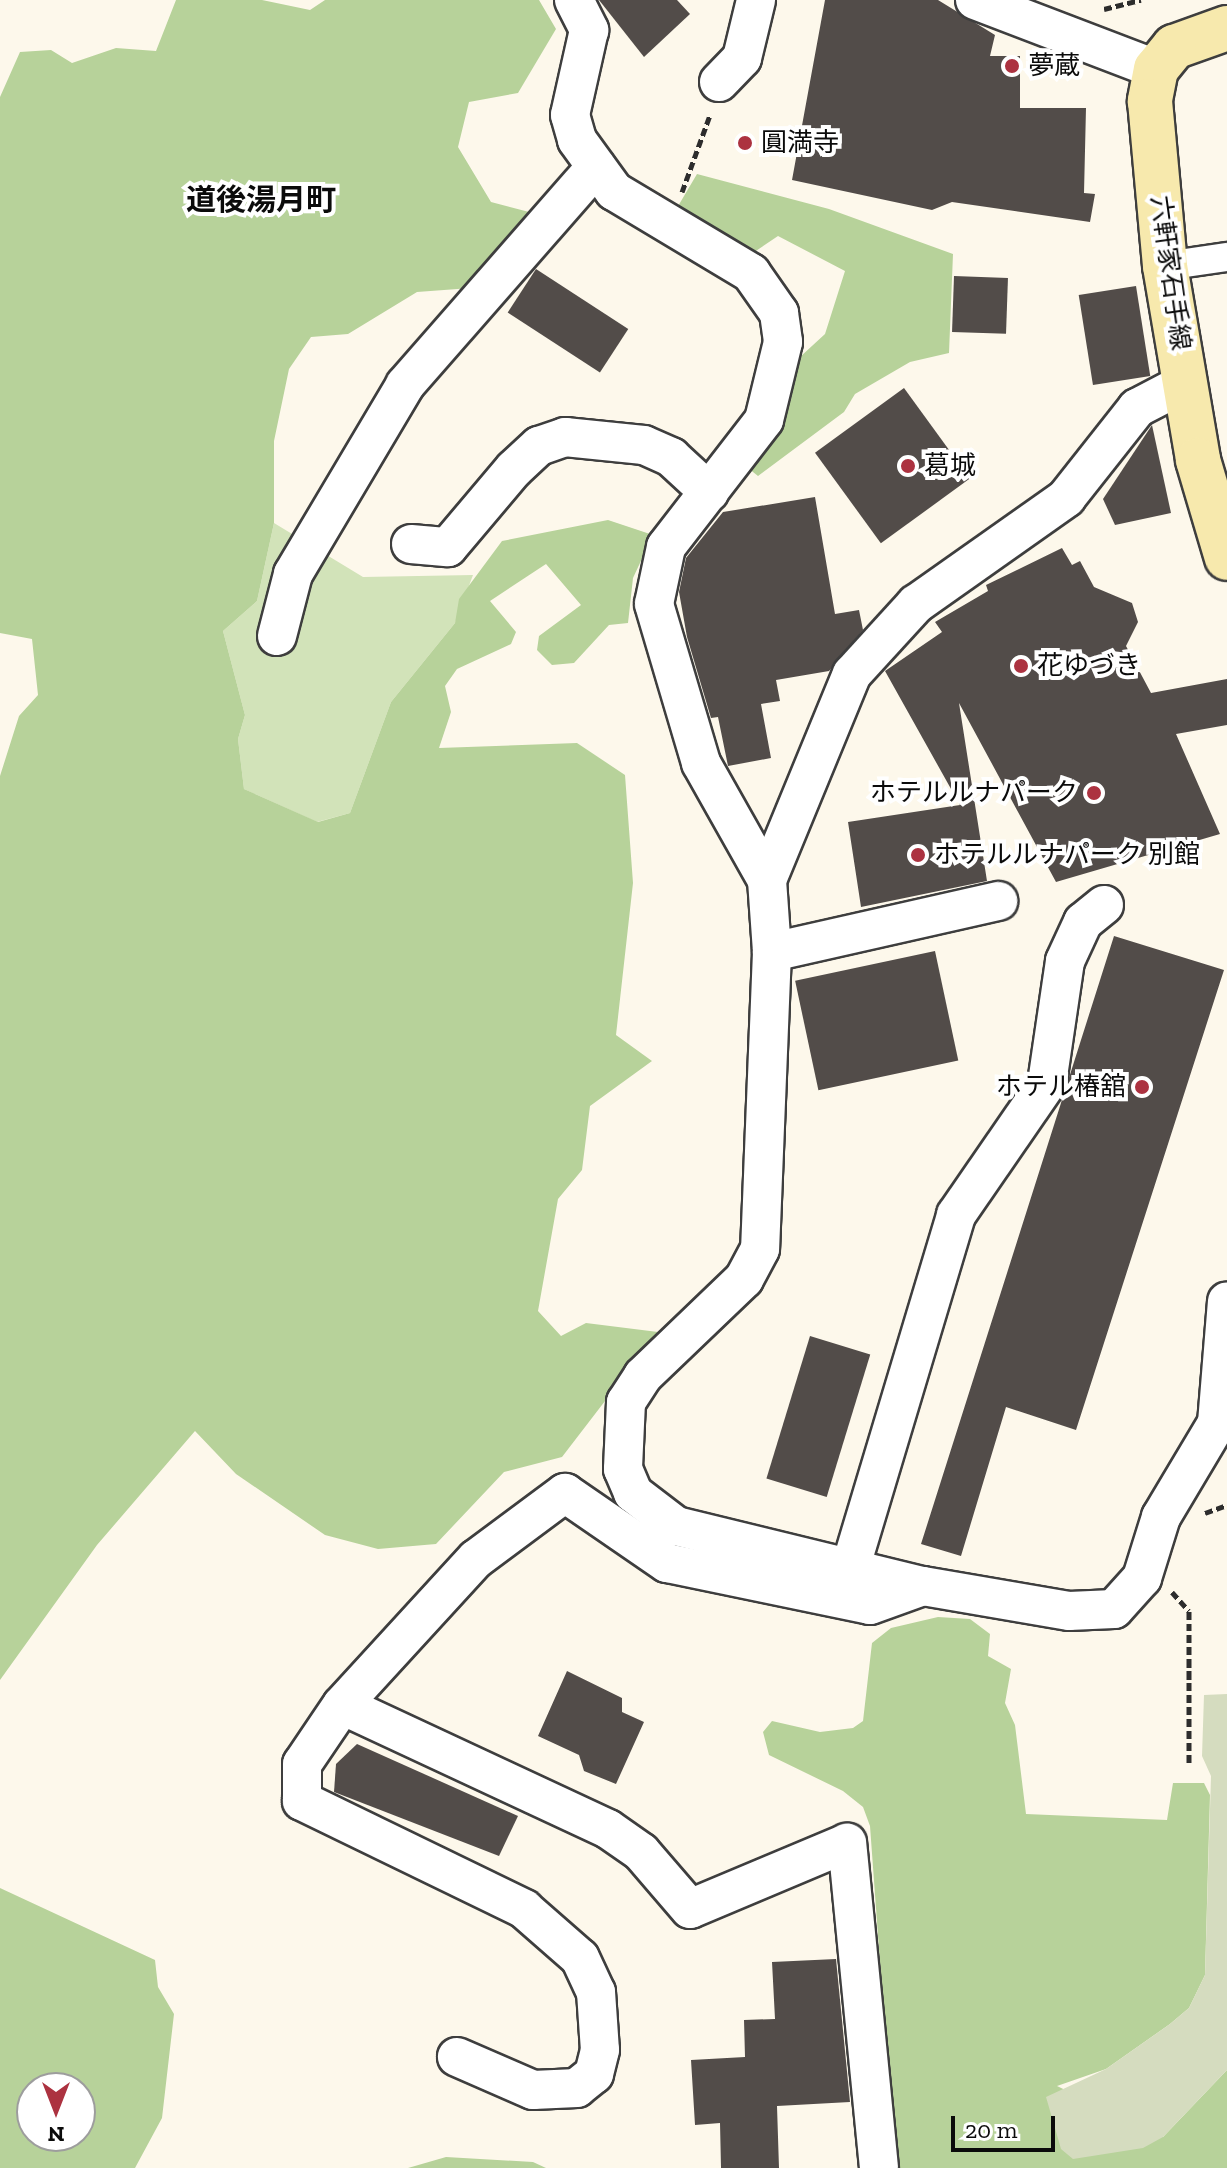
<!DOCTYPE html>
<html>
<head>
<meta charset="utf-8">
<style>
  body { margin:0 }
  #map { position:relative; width:1227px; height:2168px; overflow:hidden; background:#fdf8eb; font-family:"Zilla Slab","Noto Sans JP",serif }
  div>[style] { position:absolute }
  .green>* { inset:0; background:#d2e3b9 }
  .forest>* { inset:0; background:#b7d29a }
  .cemetery>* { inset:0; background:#d5dcbf }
  .building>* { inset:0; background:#524c49; transform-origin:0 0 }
  .path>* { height:5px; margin-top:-2.5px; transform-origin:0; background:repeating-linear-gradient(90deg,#2d2d2d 0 8px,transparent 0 12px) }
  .roads { filter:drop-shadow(2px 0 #3e3e3e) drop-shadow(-2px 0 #3e3e3e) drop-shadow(0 2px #3e3e3e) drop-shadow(0 -2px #3e3e3e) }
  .pedestrian>* { height:28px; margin:-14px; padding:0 14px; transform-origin:14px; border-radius:14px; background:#fff }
  .minor>* { height:38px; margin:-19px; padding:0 19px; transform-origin:19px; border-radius:19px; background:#fff }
  .secondary>* { height:44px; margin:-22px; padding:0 22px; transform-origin:22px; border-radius:22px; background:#f7e9ad }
  .dots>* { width:22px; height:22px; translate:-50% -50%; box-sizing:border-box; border:4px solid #fff; border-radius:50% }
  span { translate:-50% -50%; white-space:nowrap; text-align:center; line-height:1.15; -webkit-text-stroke:8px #fff; paint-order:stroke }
  .poi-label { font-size:26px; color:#0b0b0b }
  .left { translate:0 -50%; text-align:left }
  .right { translate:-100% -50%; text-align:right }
  .street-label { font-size:26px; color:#0b0b0b }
  .quarter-label { font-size:30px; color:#0b0b0b; font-weight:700 }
  .north { position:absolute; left:16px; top:2072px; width:80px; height:80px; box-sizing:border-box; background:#fff; border:2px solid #9d9d9d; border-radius:50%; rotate:180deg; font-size:22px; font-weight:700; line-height:32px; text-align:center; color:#0b0b0b }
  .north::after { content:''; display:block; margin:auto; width:28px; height:36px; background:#ac3240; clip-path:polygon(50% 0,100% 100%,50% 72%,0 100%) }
  .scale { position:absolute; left:951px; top:2116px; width:104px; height:36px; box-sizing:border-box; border:4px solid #0b0b0b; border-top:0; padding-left:10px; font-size:24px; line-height:28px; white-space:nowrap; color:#0b0b0b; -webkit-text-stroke:6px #fff; paint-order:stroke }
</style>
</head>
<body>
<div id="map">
  <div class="green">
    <div style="clip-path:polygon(274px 523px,363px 577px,473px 575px,455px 623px,391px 702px,350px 813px,317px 822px,244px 789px,238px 739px,245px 715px,223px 631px,257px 601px)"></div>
  </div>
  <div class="forest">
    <div style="clip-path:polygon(176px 0,262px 0,310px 10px,325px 0,539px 0,556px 29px,518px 93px,469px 102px,458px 147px,491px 202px,529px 212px,471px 288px,417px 292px,348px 334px,311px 337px,289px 369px,274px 441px,274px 523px,257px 601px,223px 631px,245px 715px,238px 739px,244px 789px,318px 822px,350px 813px,391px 702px,455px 623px,459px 599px,502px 541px,608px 520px,653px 535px,633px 578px,628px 623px,609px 625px,574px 663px,552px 665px,537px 650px,539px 636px,581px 605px,546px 564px,490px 601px,516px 632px,511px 644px,457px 669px,445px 686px,451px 712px,439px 748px,577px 743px,625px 775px,633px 883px,616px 1035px,652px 1061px,590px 1106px,582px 1170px,558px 1199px,538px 1311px,561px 1336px,586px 1323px,658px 1332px,562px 1457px,504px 1472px,436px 1544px,378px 1549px,325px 1535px,236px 1474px,195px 1431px,97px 1545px,0 1680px,0 776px,19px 716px,38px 695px,32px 639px,0 633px,0 97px,20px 52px,51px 50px,72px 63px,116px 48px,156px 51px)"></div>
    <div style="clip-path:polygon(697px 174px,829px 209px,953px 254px,949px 353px,910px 362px,855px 394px,844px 412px,758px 476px,748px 468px,778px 426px,800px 357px,825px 334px,845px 271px,778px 236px,744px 259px,674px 213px)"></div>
    <div style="clip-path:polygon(938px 1617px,970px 1619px,990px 1634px,988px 1656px,1011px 1669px,1005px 1703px,1015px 1725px,1026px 1814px,1167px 1820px,1173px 1783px,1204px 1783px,1210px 1795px,1205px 1975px,1189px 2008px,1170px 2024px,1106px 2069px,1057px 2086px,1163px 2137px,1227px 2070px,1227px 2168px,895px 2168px,870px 1826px,863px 1807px,843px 1791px,769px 1755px,763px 1732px,772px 1721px,820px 1732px,853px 1728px,863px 1721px,872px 1643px,891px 1628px)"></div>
    <div style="clip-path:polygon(evenodd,0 1888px,155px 1960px,158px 1987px,174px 2014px,162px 2118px,135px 2168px,0 2168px,0 1888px,32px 2088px,80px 2088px,80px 2136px,32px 2136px,32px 2088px)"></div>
    <div style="clip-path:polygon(446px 2157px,533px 2162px,546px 2168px,408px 2168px)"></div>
  </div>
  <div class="cemetery">
    <div style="clip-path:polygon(1227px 1694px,1227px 2070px,1163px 2137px,1143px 2148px,1073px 2159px,1061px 2149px,1046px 2097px,1106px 2069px,1170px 2024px,1189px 2008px,1205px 1975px,1211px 1776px,1202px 1756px,1204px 1695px)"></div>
  </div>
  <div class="building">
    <div style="clip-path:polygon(599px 0,677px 0,690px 14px,644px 57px)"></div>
    <div style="clip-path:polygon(825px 0,938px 0,995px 35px,990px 56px,1020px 56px,1020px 108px,1086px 108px,1084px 193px,1095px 194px,1090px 222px,952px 202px,932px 210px,792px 180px)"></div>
    <div style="left:536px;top:269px;width:110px;height:52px;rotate:33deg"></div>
    <div style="left:954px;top:276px;width:54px;height:56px;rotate:2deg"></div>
    <div style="left:1136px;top:286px;width:91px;height:58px;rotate:81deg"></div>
    <div style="left:904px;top:388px;width:112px;height:110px;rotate:54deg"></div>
    <div style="clip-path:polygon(1152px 425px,1171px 513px,1115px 525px,1103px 499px)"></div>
    <div style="clip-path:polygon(815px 497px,835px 614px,859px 610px,863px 630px,829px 671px,776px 680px,780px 701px,761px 704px,771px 758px,728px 766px,718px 717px,711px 718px,687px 637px,679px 592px,686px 558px,723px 512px)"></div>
    <div style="clip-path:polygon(1062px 548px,1072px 565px,1080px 561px,1094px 587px,1132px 603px,1138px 622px,1126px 646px,1151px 693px,1227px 679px,1227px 725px,1176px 734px,1220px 834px,1056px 882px,959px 703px,987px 881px,861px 907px,848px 822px,960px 805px,885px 671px,942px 632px,935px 622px,988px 591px,986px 585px)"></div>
    <div style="clip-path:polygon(1114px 936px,1224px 970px,1076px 1430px,1006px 1407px,961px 1556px,921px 1544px)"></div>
    <div style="left:935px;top:951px;width:112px;height:143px;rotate:78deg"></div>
    <div style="left:810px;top:1336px;width:63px;height:149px;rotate:17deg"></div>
    <div style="clip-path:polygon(567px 1671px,622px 1698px,622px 1712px,644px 1722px,616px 1784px,584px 1771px,579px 1755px,538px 1736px)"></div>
    <div style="clip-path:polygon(357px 1744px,518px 1816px,499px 1856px,334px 1792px,336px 1764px)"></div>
    <div style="clip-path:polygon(836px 1959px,850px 2102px,777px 2106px,779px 2168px,721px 2168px,720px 2123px,695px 2125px,691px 2060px,745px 2057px,744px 2020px,775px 2019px,772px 1962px)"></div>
  </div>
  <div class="path">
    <div style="left:1104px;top:9px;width:38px;rotate:-14deg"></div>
    <div style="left:682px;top:192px;width:82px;rotate:-70deg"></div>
    <div style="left:1205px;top:1513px;width:23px;rotate:-20deg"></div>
    <div style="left:1172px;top:1592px;width:25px;rotate:48deg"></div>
    <div style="left:1189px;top:1611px;width:153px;rotate:90deg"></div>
  </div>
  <div class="roads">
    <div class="pedestrian">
      <div style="left:1165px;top:266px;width:63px;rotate:-8.3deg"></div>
    </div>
    <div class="minor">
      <div style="left:574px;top:0;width:34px;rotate:63deg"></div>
      <div style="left:589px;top:30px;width:87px;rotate:102.6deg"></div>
      <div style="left:570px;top:115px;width:26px;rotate:74deg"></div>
      <div style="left:577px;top:140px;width:63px;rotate:54deg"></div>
      <div style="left:614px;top:191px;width:160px;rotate:30.9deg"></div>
      <div style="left:751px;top:273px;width:49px;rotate:55deg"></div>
      <div style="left:779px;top:313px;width:29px;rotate:82deg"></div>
      <div style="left:783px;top:342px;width:80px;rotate:103.7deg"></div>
      <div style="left:764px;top:420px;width:160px;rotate:127.7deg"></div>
      <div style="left:666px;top:547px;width:58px;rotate:101.9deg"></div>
      <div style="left:654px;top:604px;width:166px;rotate:73.5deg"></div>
      <div style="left:701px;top:763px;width:134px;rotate:60.6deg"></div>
      <div style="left:767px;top:880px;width:72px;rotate:86deg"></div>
      <div style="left:772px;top:952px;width:297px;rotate:92.3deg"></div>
      <div style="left:760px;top:1249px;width:34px;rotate:118deg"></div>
      <div style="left:744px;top:1279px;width:140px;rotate:136.2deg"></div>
      <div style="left:643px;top:1376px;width:31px;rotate:123deg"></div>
      <div style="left:626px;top:1402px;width:67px;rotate:92.6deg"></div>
      <div style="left:623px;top:1469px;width:26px;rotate:67deg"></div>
      <div style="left:633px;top:1493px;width:54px;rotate:37.5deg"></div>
      <div style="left:676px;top:1526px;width:254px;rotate:13.7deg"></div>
      <div style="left:975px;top:0;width:194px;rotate:20.9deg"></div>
      <div style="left:719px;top:82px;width:33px;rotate:-46deg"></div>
      <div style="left:742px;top:58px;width:60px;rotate:-76.4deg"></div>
      <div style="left:411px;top:544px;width:37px;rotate:5deg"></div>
      <div style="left:448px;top:547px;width:102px;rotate:-49.8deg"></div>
      <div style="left:514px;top:469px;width:34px;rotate:-43deg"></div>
      <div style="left:539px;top:446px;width:28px;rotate:-19deg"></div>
      <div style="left:565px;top:437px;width:79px;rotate:5.8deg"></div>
      <div style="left:644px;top:445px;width:30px;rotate:24deg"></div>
      <div style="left:671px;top:457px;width:52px;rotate:42.6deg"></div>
      <div style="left:277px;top:636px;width:64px;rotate:-75.5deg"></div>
      <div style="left:293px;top:574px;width:220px;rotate:-59.3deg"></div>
      <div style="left:405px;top:385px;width:290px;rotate:-48.8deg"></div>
      <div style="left:767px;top:880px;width:223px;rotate:-67.6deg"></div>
      <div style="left:852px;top:674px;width:95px;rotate:-47.6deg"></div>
      <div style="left:916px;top:604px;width:184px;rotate:-35.2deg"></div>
      <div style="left:1066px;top:498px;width:115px;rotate:-51.7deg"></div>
      <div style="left:1137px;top:408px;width:56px;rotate:-27.5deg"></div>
      <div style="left:772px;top:952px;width:232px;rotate:-12.7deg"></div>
      <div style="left:850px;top:1569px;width:370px;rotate:-73.3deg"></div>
      <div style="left:956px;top:1215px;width:160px;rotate:-55.4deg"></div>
      <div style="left:1047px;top:1083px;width:123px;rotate:-81.6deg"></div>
      <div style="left:1065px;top:961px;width:43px;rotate:-65.2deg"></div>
      <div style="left:1083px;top:922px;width:27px;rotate:-39deg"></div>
      <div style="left:342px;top:1705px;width:71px;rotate:124.1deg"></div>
      <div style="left:302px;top:1764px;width:37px;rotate:90deg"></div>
      <div style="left:302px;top:1801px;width:247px;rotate:25.9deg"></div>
      <div style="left:524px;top:1909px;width:74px;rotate:41.2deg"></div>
      <div style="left:580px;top:1958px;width:38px;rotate:65deg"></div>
      <div style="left:596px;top:1992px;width:58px;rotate:86.1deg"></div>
      <div style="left:600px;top:2050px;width:25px;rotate:104deg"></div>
      <div style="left:594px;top:2074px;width:22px;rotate:141deg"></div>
      <div style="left:577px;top:2088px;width:44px;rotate:177.4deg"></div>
      <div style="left:533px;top:2090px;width:83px;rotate:-156.5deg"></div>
      <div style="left:879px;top:2168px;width:327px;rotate:-95.6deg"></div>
      <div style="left:847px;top:1843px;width:170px;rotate:157.2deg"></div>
      <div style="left:690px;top:1909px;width:75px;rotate:-130.7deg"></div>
      <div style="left:641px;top:1852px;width:40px;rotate:-145.1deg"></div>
      <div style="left:608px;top:1829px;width:293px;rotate:-155deg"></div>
      <div style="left:342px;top:1705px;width:198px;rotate:-47.5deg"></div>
      <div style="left:476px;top:1559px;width:111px;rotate:-36.6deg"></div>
      <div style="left:565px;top:1493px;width:124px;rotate:34.5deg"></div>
      <div style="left:667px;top:1563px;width:207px;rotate:11.7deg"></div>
      <div style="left:870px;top:1605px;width:56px;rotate:-19.7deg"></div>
      <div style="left:923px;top:1586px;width:148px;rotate:9.7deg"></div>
      <div style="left:1069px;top:1611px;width:45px;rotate:-2.5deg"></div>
      <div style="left:1114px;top:1609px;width:42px;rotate:-47.9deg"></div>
      <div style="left:1142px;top:1578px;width:64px;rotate:-72.7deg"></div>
      <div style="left:1161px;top:1517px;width:109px;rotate:-59.2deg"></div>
      <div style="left:1217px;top:1423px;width:122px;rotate:-85.3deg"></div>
    </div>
    <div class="secondary">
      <div style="left:1227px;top:28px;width:56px;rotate:160.3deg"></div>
      <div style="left:1174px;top:47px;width:28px;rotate:129deg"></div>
      <div style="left:1156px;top:69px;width:33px;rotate:101deg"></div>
      <div style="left:1150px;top:101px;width:166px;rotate:84.8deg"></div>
      <div style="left:1165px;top:266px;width:197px;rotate:80.3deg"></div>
      <div style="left:1198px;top:460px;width:102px;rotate:73.5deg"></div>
    </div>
  </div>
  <div class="dots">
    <div style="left:1012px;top:66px;background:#ac3240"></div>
    <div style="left:745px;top:143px;background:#ac3240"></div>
    <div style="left:908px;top:466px;background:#ac3240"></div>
    <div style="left:1021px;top:666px;background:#ac3240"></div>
    <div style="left:1094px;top:793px;background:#ac3240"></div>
    <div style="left:918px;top:855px;background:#ac3240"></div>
    <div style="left:1142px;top:1087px;background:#ac3240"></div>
  </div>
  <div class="poi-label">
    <span class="left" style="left:1028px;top:66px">夢蔵</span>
    <span class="left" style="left:761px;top:143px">圓満寺</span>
    <span class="left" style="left:924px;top:466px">葛城</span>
    <span class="left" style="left:1037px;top:666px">花ゆづき</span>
    <span class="right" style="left:1078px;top:793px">ホテルルナパーク</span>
    <span class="left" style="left:934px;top:855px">ホテルルナパーク 別館</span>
    <span class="right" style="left:1126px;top:1087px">ホテル椿舘</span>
  </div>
  <div class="street-label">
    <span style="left:1170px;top:273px;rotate:82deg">六軒家石手線</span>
  </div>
  <div class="quarter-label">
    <span style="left:261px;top:200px">道後湯月町</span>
  </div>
  <div class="north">N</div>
  <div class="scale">20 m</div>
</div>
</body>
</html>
